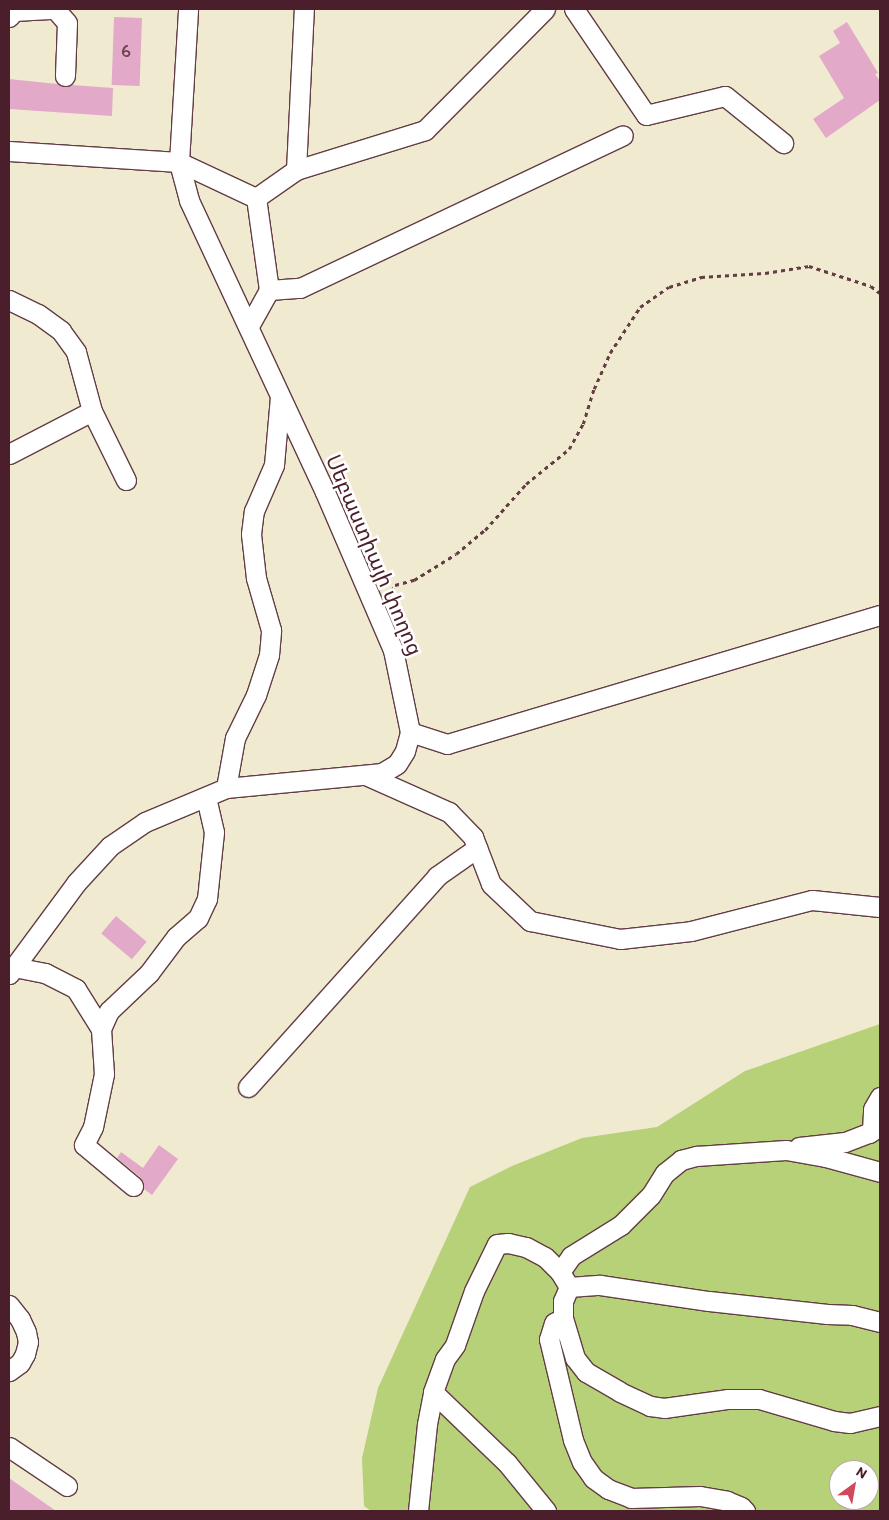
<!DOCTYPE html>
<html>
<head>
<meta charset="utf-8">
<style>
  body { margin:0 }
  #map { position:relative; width:889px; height:1520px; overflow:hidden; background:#f0ead1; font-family:Itim,"Noto Sans Armenian",sans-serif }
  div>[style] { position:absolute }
  .green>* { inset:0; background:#b6d177 }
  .building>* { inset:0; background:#e3a9c9; transform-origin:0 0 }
  .path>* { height:2.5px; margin-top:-1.25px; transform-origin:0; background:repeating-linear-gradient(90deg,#633d44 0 4px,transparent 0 8px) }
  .roads { filter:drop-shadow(1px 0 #633d44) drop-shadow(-1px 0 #633d44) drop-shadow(0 1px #633d44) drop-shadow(0 -1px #633d44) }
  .minor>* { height:19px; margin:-9.5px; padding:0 9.5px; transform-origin:9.5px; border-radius:9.5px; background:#fff }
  span { translate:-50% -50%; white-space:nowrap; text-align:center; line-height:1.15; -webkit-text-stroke:5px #fff; paint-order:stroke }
  .number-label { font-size:19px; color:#704252 }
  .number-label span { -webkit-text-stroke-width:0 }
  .street-label { font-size:21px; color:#4a1f2b }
  .frame { position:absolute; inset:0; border:10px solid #4a1f2b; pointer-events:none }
  .north { position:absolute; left:829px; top:1460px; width:50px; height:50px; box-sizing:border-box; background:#fff; border:1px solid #b7a5aa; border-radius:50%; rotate:32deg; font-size:14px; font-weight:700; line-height:20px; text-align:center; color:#4a1f2b }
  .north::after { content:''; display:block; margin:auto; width:18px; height:22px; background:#d1495b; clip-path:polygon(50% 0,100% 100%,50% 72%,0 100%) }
</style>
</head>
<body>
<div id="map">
  <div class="green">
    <div style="clip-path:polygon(evenodd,880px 1024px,880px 1511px,371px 1511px,364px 1506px,362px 1458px,378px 1388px,470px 1187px,512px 1166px,582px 1138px,657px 1127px,745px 1071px,880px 1024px,839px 1470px,869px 1470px,869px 1500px,839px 1500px,839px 1470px)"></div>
  </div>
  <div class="building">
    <div style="left:114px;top:17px;width:28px;height:68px;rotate:2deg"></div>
    <div style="clip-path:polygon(847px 22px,878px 73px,875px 74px,880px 81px,880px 100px,826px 138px,813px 119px,844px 98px,819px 56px,840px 43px,833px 31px)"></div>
    <div style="clip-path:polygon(9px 79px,57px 84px,64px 87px,72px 85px,113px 88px,112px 116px,9px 109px)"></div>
    <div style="left:116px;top:916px;width:40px;height:23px;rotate:40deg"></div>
    <div style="clip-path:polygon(159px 1145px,178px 1159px,152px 1195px,144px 1189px,144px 1183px,140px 1177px,117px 1158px,121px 1152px,143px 1168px)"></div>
    <div style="clip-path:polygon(9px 1478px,56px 1511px,9px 1511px)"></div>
  </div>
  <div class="path">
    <div style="left:388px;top:598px;width:15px;rotate:-62deg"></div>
    <div style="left:395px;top:585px;width:20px;rotate:-15deg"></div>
    <div style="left:414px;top:580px;width:49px;rotate:-31.8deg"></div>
    <div style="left:456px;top:554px;width:38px;rotate:-40deg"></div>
    <div style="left:485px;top:530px;width:62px;rotate:-48.3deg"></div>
    <div style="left:526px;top:484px;width:55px;rotate:-39.1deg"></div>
    <div style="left:569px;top:449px;width:29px;rotate:-61deg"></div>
    <div style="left:583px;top:424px;width:37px;rotate:-73deg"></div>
    <div style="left:594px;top:389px;width:39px;rotate:-66deg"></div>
    <div style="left:610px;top:353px;width:55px;rotate:-56.9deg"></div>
    <div style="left:640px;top:307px;width:35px;rotate:-35deg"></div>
    <div style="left:669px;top:287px;width:34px;rotate:-17deg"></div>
    <div style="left:701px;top:277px;width:64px;rotate:-3.6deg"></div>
    <div style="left:765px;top:273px;width:45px;rotate:-9deg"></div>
    <div style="left:809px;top:266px;width:65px;rotate:17.9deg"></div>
    <div style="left:871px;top:286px;width:11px;rotate:38deg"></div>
  </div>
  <div class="roads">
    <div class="minor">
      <div style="left:55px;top:9px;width:18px;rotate:49deg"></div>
      <div style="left:67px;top:23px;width:53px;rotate:92.2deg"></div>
      <div style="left:574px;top:9px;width:128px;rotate:55.8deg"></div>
      <div style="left:646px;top:115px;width:81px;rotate:-13.5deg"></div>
      <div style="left:725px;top:96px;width:75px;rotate:39deg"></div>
      <div style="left:9px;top:17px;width:8px;rotate:-50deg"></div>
      <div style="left:14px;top:11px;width:36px;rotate:-3deg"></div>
      <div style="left:9px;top:151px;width:170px;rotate:3.7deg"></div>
      <div style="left:179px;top:162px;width:85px;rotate:25.1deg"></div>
      <div style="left:256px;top:198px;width:49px;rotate:-35deg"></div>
      <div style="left:296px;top:170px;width:135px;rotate:-17.2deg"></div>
      <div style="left:425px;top:130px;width:170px;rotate:-45.2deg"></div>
      <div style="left:296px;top:170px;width:161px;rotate:-87.2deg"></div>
      <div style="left:269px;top:290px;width:31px;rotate:-4deg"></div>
      <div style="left:300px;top:288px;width:357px;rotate:-25.3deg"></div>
      <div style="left:9px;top:300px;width:32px;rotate:26deg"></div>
      <div style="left:38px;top:314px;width:29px;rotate:36deg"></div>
      <div style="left:61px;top:331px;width:26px;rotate:54deg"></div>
      <div style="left:76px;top:352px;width:61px;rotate:74.8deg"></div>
      <div style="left:92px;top:411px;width:77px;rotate:63.8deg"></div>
      <div style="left:249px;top:326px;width:41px;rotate:-60.9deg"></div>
      <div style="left:269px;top:290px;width:93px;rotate:-98deg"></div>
      <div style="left:9px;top:454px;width:93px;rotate:-27.4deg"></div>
      <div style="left:410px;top:732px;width:39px;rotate:18deg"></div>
      <div style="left:447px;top:744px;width:452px;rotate:-16.6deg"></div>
      <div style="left:368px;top:776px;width:89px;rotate:24deg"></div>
      <div style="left:449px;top:812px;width:35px;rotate:46deg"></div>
      <div style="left:473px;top:837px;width:50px;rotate:69deg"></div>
      <div style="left:491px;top:884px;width:54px;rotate:43.5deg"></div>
      <div style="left:530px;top:921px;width:92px;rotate:11.3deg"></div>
      <div style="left:620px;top:939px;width:71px;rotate:-6.4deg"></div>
      <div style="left:691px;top:931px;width:125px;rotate:-14.4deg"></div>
      <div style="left:812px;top:900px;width:68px;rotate:5.9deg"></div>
      <div style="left:226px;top:788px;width:51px;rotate:-79.8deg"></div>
      <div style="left:235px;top:738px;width:48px;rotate:-64deg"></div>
      <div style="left:256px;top:695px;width:42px;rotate:-72deg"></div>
      <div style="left:269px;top:655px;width:25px;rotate:-85deg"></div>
      <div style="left:271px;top:630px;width:54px;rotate:-106.1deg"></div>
      <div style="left:256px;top:578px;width:44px;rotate:-96.5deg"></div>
      <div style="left:251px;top:534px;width:23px;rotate:-83deg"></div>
      <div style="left:254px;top:511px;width:50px;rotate:-66.5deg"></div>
      <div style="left:274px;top:465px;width:68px;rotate:-85deg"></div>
      <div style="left:14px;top:967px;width:32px;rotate:11deg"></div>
      <div style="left:45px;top:973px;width:35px;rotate:27deg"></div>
      <div style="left:76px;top:989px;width:47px;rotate:58deg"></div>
      <div style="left:101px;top:1029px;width:45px;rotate:86.2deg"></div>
      <div style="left:104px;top:1074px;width:54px;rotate:101.7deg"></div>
      <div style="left:93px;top:1127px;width:20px;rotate:117deg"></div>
      <div style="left:84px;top:1145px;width:64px;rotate:39.9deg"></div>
      <div style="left:9px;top:974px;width:113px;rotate:-53.6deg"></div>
      <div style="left:76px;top:883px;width:50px;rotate:-47.4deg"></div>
      <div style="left:110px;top:846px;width:42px;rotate:-34.4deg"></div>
      <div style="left:145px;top:822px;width:88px;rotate:-22.8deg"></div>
      <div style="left:226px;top:788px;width:157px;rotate:-5.5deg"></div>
      <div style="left:382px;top:773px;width:17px;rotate:-31deg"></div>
      <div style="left:397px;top:764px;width:15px;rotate:-58deg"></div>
      <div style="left:405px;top:751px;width:20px;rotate:-75deg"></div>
      <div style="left:410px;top:732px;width:84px;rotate:-101.7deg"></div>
      <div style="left:393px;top:650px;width:172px;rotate:-113.3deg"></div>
      <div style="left:325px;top:492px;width:322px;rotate:-115deg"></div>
      <div style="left:189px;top:200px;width:39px;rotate:-105deg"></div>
      <div style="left:179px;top:162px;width:153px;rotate:-86.6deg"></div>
      <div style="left:101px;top:1029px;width:20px;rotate:-66deg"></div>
      <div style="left:109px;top:1011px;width:55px;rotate:-43.5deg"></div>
      <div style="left:149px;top:973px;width:45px;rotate:-53.1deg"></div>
      <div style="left:176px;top:937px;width:29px;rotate:-41deg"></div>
      <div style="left:198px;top:918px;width:21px;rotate:-65deg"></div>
      <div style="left:207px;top:899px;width:67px;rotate:-84deg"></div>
      <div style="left:214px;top:832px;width:36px;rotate:-103deg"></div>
      <div style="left:248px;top:1087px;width:283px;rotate:-48.1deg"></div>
      <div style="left:437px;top:876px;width:49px;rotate:-35deg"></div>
      <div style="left:799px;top:1147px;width:46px;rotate:-6.2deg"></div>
      <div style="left:845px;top:1142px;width:26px;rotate:-21deg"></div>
      <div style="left:869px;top:1133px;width:4px;rotate:-34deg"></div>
      <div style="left:872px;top:1131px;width:22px;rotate:-87deg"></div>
      <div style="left:873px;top:1109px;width:14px;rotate:-60deg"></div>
      <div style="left:569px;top:1287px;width:15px;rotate:113deg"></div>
      <div style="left:563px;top:1301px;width:17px;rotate:90deg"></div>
      <div style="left:563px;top:1318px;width:42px;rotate:73.3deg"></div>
      <div style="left:575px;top:1358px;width:18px;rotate:52deg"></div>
      <div style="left:586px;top:1372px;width:39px;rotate:30deg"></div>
      <div style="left:620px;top:1392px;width:33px;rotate:25deg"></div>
      <div style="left:650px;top:1406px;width:14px;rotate:8deg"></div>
      <div style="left:664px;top:1408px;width:65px;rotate:-8deg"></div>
      <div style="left:728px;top:1399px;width:31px"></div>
      <div style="left:759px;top:1399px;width:78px;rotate:16.3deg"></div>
      <div style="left:834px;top:1421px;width:16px;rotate:7deg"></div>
      <div style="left:850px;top:1423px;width:31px;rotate:-13deg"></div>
      <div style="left:569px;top:1287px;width:17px;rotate:-121deg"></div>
      <div style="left:560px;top:1272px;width:19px;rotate:-55deg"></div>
      <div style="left:571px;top:1256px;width:59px;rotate:-31.8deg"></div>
      <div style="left:621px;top:1225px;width:42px;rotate:-45deg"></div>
      <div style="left:651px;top:1195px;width:26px;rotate:-58deg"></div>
      <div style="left:665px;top:1173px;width:21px;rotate:-39deg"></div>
      <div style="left:681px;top:1160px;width:16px;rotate:-15deg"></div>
      <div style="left:696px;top:1156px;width:90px;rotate:-3.8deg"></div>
      <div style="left:786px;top:1150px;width:41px;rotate:9.9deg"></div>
      <div style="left:826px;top:1157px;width:56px;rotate:15.5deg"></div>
      <div style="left:569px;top:1287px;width:31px;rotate:-4deg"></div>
      <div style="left:600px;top:1285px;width:110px;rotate:8.4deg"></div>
      <div style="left:709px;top:1301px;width:119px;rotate:6.3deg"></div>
      <div style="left:827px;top:1314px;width:25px;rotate:2deg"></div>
      <div style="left:852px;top:1315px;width:29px;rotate:14deg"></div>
      <div style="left:9px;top:1305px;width:18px;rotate:52deg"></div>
      <div style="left:20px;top:1319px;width:14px;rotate:65deg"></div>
      <div style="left:26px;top:1332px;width:10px;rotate:79deg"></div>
      <div style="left:28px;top:1342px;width:12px;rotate:104deg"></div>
      <div style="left:25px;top:1354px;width:10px;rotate:119deg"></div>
      <div style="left:20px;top:1363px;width:14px;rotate:144deg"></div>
      <div style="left:563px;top:1318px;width:10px;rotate:151deg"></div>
      <div style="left:554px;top:1323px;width:17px;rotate:107deg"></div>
      <div style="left:549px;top:1339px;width:104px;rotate:76.6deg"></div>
      <div style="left:573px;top:1440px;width:24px;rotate:68deg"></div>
      <div style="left:582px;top:1462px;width:19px;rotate:55deg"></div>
      <div style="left:593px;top:1478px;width:19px;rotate:36deg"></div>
      <div style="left:608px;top:1489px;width:25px;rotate:21deg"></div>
      <div style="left:631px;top:1498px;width:69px;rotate:-1.7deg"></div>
      <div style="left:700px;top:1496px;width:27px;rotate:10deg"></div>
      <div style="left:727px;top:1501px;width:15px;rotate:23deg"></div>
      <div style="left:741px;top:1507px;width:6px;rotate:45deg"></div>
      <div style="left:433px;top:1392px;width:103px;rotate:43.8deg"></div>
      <div style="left:507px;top:1463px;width:62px;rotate:50.9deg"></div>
      <div style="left:9px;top:1447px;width:70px;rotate:33.9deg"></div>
      <div style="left:418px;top:1511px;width:87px;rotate:-84.1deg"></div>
      <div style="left:427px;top:1424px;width:33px;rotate:-79deg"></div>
      <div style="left:433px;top:1392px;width:35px;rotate:-70deg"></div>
      <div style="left:445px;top:1359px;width:17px;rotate:-54deg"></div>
      <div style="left:455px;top:1345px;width:57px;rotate:-70.6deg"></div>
      <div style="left:474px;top:1291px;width:52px;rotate:-63.9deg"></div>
      <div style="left:497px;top:1244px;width:11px;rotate:-5deg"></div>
      <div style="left:508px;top:1243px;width:18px;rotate:13deg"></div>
      <div style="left:526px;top:1247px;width:21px;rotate:28deg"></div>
      <div style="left:545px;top:1257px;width:21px;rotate:45deg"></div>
    </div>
  </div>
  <div class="number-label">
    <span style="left:126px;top:51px">6</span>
  </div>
  <div class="street-label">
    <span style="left:374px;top:555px;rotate:67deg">Սեբաստիայի փողոց</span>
  </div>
  <div class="frame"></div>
  <div class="north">N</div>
</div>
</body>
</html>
